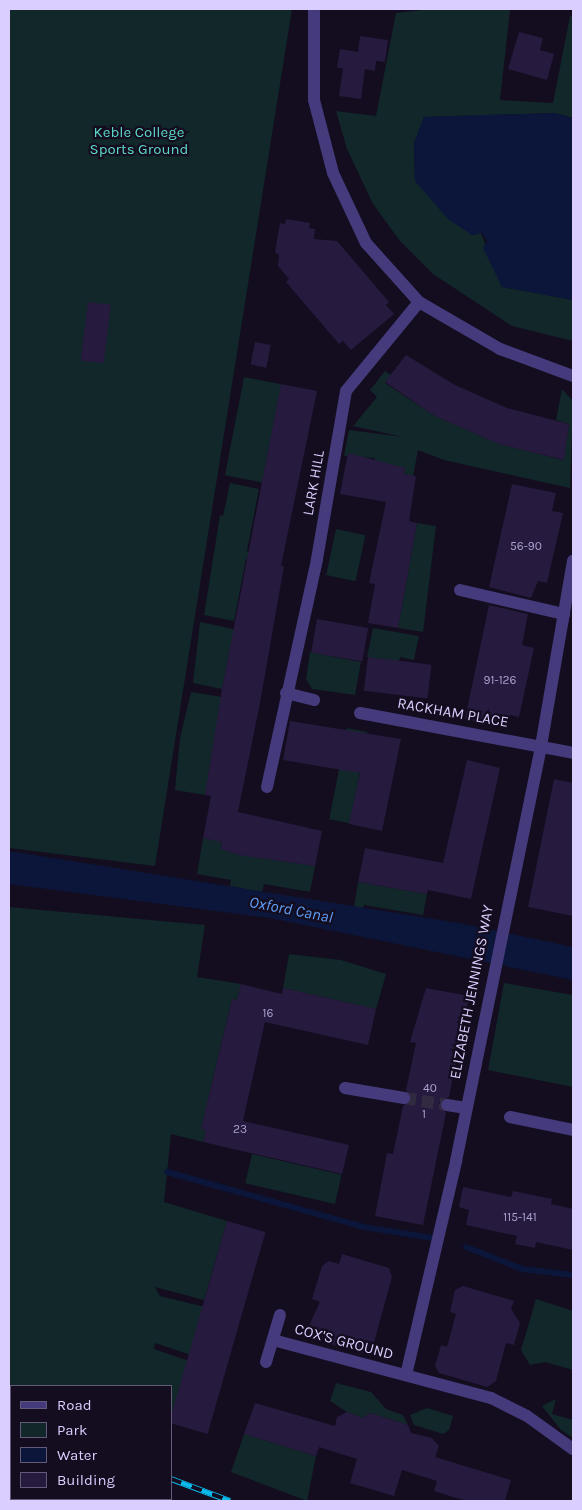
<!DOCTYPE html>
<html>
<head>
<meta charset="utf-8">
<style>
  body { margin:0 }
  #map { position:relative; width:582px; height:1510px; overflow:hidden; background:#130d1f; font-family:Karla,sans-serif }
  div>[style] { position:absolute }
  .green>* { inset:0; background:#112729; transform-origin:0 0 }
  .water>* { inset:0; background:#0b163a }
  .stream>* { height:6px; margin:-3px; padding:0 3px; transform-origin:3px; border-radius:3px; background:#0b163a }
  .building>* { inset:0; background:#261a3f; transform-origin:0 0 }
  .street-tunnel>* { height:12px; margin-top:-6px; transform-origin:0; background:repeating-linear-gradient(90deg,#312a40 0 12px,transparent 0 18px) }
  .street>* { height:12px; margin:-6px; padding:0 6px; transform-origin:6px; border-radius:6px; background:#453a7c }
  .rail>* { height:5.5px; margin-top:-2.75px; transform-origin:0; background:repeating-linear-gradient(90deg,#130d1f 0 11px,#0abaec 0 22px); box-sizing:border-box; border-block:1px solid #0abaec }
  span { translate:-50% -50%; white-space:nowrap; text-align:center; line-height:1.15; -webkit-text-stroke:4.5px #130d1f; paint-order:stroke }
  .number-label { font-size:12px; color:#aca1ce }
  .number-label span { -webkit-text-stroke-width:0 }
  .park-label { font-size:15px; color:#5dd9c9 }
  .street-label { font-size:15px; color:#d9cefd }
  .water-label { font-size:16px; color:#609ff8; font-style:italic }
  .frame { position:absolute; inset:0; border:10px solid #d9cefd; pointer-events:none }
  .legend { position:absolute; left:10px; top:1385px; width:162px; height:115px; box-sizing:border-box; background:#130d1f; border:1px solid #625a78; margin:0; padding:6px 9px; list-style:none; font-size:15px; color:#d9cefd }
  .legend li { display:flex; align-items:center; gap:10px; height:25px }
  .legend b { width:25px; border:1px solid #625a78 }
</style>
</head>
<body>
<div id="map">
  <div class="green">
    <div style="clip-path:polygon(9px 9px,292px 9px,155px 866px,9px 848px)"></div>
    <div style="clip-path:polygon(431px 9px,510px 10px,500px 100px,553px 103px,570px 16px,573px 16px,573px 118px,555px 113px,424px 117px,414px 143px,415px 181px,472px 235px,481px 233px,502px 287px,573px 300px,573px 341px,512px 326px,433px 274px,400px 241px,373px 204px,347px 149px,336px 111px,376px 116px,396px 13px)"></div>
    <div style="clip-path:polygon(385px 371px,391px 375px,385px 383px,435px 416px,499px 444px,563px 460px,569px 424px,556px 420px,562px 389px,573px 401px,570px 488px,444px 460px,418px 450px,413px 476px,404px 474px,405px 468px,374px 462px,375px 458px,344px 456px,349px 430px,403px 437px,353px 426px,377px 397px,370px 390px)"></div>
    <div style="left:244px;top:377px;width:38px;height:100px;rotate:11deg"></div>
    <div style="clip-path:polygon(230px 483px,259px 489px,247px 551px,255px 553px,253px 560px,246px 559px,234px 621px,204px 615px,220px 515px,223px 516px)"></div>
    <div style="clip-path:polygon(417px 523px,436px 526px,423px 632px,398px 628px)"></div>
    <div style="left:336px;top:529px;width:30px;height:47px;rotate:12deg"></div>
    <div style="clip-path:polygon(200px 622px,234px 629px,222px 689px,193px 683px)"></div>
    <div style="clip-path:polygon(373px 628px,419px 636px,414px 660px,400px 657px,399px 662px,367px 657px)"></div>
    <div style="clip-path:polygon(310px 652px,361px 662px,355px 695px,312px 689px,306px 679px)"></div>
    <div style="clip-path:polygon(191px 692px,222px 697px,205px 795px,175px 790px,180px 738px)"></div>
    <div style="left:347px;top:728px;width:21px;height:93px;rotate:11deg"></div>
    <div style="clip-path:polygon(203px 838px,222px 842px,221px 849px,240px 855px,315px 866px,310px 892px,264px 884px,262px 892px,230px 886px,231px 880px,197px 874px)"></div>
    <div style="clip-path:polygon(358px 882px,427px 894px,423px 915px,364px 905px,363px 909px,354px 907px)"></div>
    <div style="clip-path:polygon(9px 907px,205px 925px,197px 977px,241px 984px,237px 1000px,232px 999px,202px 1125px,206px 1130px,203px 1142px,171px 1134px,164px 1202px,227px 1221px,204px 1300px,155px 1287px,160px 1296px,205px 1307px,191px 1355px,155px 1343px,154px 1349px,189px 1361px,172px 1424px,171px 1386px,11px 1386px,9px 1398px)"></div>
    <div style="clip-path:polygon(289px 954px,341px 960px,386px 974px,376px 1009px,283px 988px)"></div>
    <div style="clip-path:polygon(504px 983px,573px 995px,573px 1087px,488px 1070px)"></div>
    <div style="left:252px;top:1154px;width:92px;height:30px;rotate:13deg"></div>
    <div style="clip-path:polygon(536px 1299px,573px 1311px,573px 1370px,545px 1362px,530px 1365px,521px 1350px)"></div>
    <div style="clip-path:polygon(336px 1383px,371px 1392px,386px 1409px,403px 1415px,408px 1425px,370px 1413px,363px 1418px,347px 1412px,330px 1401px)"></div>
    <div style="clip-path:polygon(556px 1399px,552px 1414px,573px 1420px,573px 1438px,561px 1430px,542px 1406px)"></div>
    <div style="clip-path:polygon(427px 1408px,453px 1416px,449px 1430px,443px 1434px,414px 1425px,410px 1415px)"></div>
    <div style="clip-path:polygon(244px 1434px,316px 1456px,307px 1501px,231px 1472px)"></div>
  </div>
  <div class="water">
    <div style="clip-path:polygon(555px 113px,573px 118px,573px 300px,502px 287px,483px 248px,487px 241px,482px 233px,472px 235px,448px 219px,415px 181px,414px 143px,424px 117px)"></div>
    <div style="clip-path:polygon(9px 851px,459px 923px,573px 947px,573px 980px,270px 918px,9px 884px)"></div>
  </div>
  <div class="stream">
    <div style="left:167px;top:1172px;width:205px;rotate:15.6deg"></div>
    <div style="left:364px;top:1227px;width:69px;rotate:9.2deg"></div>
    <div style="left:466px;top:1247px;width:60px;rotate:21.4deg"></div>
    <div style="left:522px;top:1269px;width:51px;rotate:6.7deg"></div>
  </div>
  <div class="building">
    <div style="clip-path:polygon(519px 32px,543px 38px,540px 50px,554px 54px,547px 80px,508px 69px)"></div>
    <div style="clip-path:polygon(360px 36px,388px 40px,385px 62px,376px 61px,375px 71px,365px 69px,361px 99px,339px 96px,343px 68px,337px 68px,340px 49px,358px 52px)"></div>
    <div style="clip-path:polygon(286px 219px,310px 223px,309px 228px,315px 229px,314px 239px,337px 241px,389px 302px,386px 305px,394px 314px,351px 350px,343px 341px,339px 344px,286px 282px,289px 279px,278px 266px,279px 255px,275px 252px,280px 223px,285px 224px)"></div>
    <div style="left:88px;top:302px;width:23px;height:59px;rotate:7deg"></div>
    <div style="left:255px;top:342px;width:16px;height:23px;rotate:11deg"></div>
    <div style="clip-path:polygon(406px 355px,455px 385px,507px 408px,569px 424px,564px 460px,499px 444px,435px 416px,385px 382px)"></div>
    <div style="clip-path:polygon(281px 384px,317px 391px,281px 566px,284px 566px,260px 703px,238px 812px,322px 831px,315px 866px,239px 855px,221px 849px,222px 842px,203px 838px,211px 796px,205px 795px,222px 689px)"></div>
    <div style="clip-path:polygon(348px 453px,405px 468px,404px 474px,416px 476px,409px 521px,417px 523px,398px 628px,368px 623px,375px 584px,369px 583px,386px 502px,340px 494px)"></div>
    <div style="clip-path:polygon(512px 484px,556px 493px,552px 511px,563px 513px,547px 583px,538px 581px,531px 598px,489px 587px)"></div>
    <div style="clip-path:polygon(489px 605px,528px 614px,522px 645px,534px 648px,519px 717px,510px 715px,507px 728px,465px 719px)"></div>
    <div style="left:317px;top:619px;width:52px;height:34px;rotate:10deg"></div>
    <div style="left:368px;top:657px;width:64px;height:34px;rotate:7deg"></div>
    <div style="clip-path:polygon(290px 721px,401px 739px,382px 831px,349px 824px,360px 773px,283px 760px)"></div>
    <div style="clip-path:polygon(467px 760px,500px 768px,471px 899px,428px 890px,427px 894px,358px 882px,365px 848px,443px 863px)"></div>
    <div style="clip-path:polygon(554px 779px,573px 783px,573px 916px,528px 907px)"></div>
    <div style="clip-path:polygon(241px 984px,282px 994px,283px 988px,376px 1009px,368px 1045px,265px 1022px,243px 1121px,349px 1145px,342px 1174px,203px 1142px,206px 1130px,201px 1129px,232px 999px,237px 1000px)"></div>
    <div style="clip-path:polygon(426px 988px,469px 996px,449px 1097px,439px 1103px,446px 1113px,423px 1225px,375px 1216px,387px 1153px,393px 1154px,403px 1106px,412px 1100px,406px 1090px,416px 1043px,410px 1042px)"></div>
    <div style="clip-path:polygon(463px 1187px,511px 1197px,513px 1191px,552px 1199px,551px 1204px,573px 1209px,573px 1250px,536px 1242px,535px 1248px,515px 1244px,517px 1236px,466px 1225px,469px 1210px,459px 1207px)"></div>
    <div style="left:227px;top:1221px;width:40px;height:210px;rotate:16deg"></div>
    <div style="clip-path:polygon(342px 1254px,389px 1268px,392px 1277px,372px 1350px,362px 1353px,313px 1339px,307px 1330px,320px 1302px,312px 1299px,322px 1266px,329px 1261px,339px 1264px)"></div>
    <div style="clip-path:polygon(463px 1286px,514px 1301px,511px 1309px,520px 1323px,514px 1345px,506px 1343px,496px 1381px,487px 1387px,439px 1373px,435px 1366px,441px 1345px,447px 1347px,456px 1314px,450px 1312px,455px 1290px)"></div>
    <div style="clip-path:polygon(255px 1403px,335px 1426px,337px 1417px,347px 1412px,363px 1418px,370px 1413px,408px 1425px,411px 1433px,432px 1438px,439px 1446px,435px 1457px,511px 1480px,505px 1501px,469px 1501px,453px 1497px,434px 1491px,437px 1481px,402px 1470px,394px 1496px,350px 1483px,357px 1459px,319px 1447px,316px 1456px,244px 1434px)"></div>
  </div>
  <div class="street-tunnel">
    <div style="left:404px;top:1098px;width:44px;rotate:9.2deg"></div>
  </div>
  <div class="street">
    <div style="left:314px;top:9px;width:91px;rotate:90deg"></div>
    <div style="left:314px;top:100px;width:75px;rotate:75.4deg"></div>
    <div style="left:333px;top:173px;width:77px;rotate:64.8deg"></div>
    <div style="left:366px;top:243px;width:79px;rotate:48.1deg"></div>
    <div style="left:419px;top:302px;width:94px;rotate:30.1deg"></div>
    <div style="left:500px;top:349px;width:78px;rotate:20.3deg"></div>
    <div style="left:460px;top:590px;width:107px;rotate:13deg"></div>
    <div style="left:286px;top:693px;width:29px;rotate:14deg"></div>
    <div style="left:360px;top:713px;width:217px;rotate:10.6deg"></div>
    <div style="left:267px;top:787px;width:233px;rotate:-77.6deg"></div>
    <div style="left:317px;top:559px;width:170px;rotate:-80.2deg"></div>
    <div style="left:346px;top:391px;width:115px;rotate:-50.6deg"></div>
    <div style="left:345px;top:1088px;width:60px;rotate:9.6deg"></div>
    <div style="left:447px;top:1105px;width:19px;rotate:9deg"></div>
    <div style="left:510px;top:1117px;width:64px;rotate:11.7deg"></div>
    <div style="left:273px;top:1340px;width:226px;rotate:14.9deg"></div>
    <div style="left:491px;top:1398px;width:40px;rotate:26.6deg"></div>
    <div style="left:527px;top:1416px;width:57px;rotate:35.7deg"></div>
    <div style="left:266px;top:1362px;width:49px;rotate:-73.4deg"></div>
    <div style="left:406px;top:1375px;width:220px;rotate:-76.8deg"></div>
    <div style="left:456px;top:1161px;width:424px;rotate:-78.4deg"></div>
    <div style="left:541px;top:746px;width:188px;rotate:-80.2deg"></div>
  </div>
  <div class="rail">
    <div style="left:9px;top:1421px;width:2px;rotate:27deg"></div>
    <div style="left:9px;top:1437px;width:2px;rotate:27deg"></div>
    <div style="left:9px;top:1467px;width:2px;rotate:27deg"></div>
    <div style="left:171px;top:1479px;width:63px;rotate:20.4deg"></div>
    <div style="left:9px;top:1482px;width:2px;rotate:27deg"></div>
    <div style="left:9px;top:1494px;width:2px"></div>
    <div style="left:23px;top:1499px;width:7px;rotate:16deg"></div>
    <div style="left:55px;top:1499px;width:6px;rotate:18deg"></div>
    <div style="left:99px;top:1499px;width:7px;rotate:16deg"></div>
    <div style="left:161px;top:1499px;width:6px;rotate:18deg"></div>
  </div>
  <div class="number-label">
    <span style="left:526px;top:547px">56-90</span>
    <span style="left:500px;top:681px">91-126</span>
    <span style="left:268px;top:1014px">16</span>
    <span style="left:430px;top:1089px">40</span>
    <span style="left:424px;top:1115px">1</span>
    <span style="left:240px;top:1130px">23</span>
    <span style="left:520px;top:1218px">115-141</span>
  </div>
  <div class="park-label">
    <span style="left:139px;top:141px">Keble College<br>Sports Ground</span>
  </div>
  <div class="street-label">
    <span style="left:314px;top:483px;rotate:-80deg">LARK HILL</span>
    <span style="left:453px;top:713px;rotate:10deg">RACKHAM PLACE</span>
    <span style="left:472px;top:992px;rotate:-79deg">ELIZABETH JENNINGS WAY</span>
    <span style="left:344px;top:1342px;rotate:15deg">COX'S GROUND</span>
  </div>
  <div class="water-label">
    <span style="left:291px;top:910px;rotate:11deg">Oxford Canal</span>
  </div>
  <div class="frame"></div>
  <ul class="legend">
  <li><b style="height:6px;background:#453a7c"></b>Road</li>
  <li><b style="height:14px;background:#112729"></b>Park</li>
  <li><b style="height:14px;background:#0b163a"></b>Water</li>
  <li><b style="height:14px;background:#261a3f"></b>Building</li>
  </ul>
</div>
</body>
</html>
